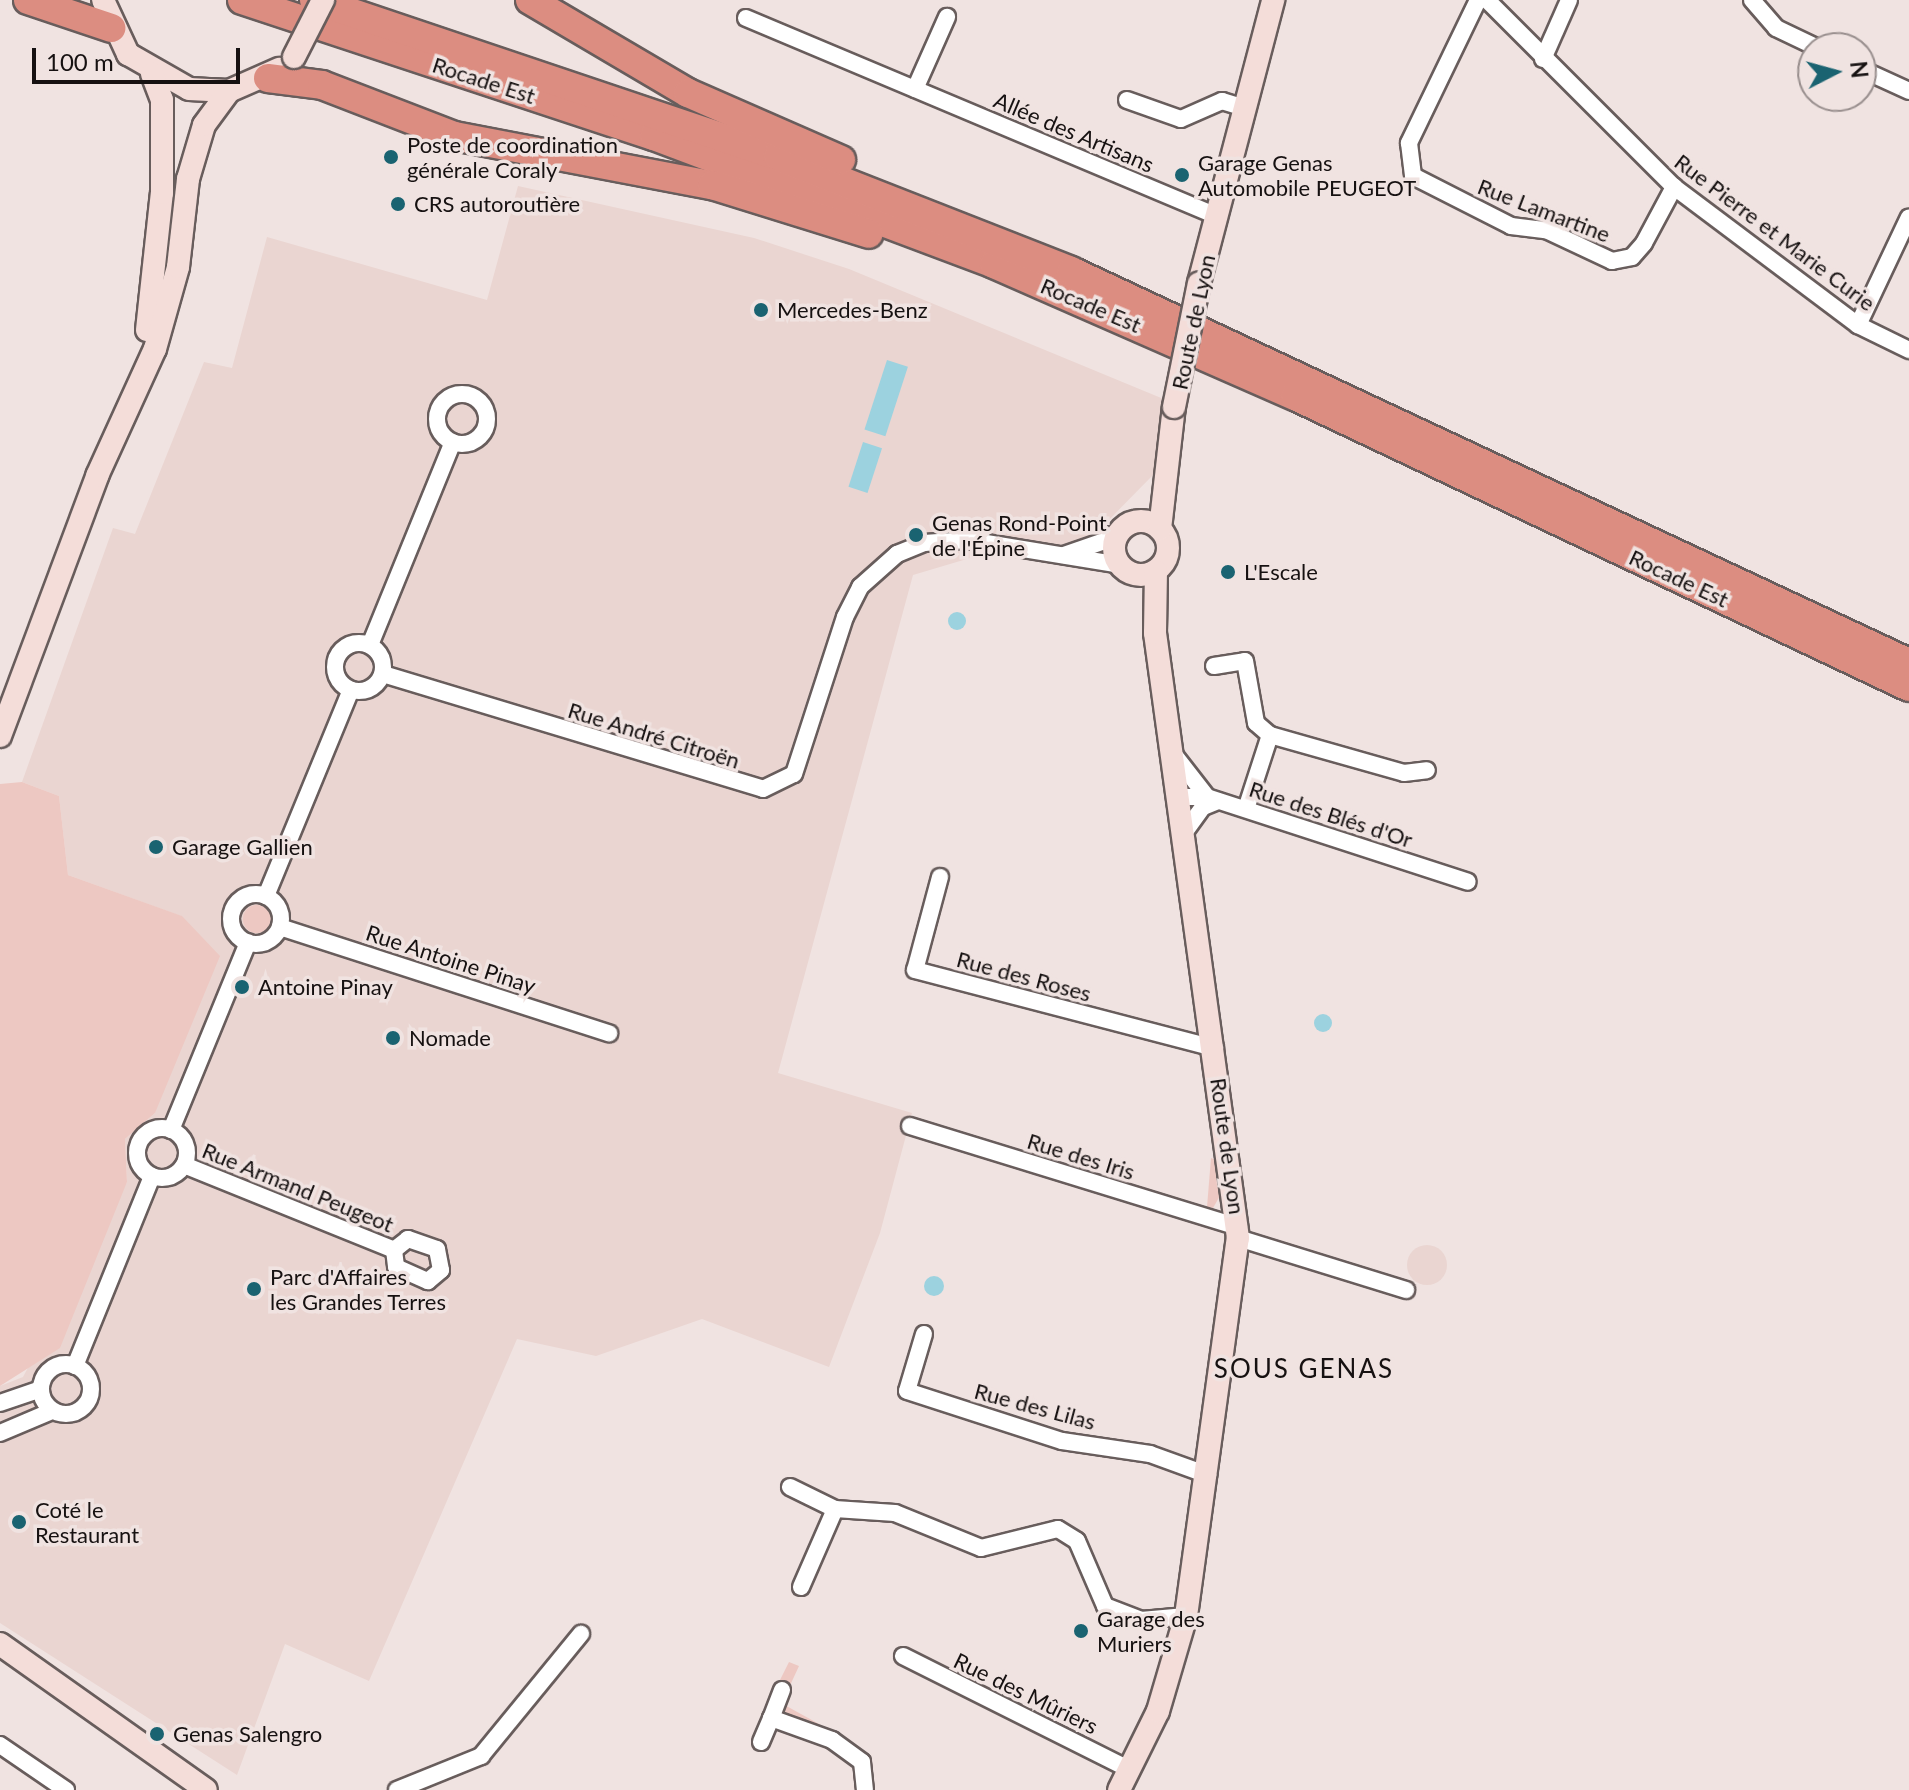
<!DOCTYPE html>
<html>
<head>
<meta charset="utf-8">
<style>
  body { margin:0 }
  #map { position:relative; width:1909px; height:1790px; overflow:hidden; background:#f0e3e1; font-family:Lato,sans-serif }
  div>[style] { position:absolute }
  .built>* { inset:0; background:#ead5d1 }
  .round { border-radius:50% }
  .green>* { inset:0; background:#edc8c2 }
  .water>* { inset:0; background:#9cd2df; transform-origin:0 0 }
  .roads { filter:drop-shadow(2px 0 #685d5c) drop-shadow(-2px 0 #685d5c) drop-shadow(0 2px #685d5c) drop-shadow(0 -2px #685d5c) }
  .street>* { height:16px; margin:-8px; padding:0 8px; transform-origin:8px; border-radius:8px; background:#fff }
  .street>.ring { margin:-8px; padding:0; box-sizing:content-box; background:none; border:16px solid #fff; border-radius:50% }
  .secondary>* { height:22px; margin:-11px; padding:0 11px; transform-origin:11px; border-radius:11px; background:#f4ddd9 }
  .secondary>.ring { margin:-11px; padding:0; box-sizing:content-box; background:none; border:22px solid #f4ddd9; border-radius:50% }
  .highway>* { height:28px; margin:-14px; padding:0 14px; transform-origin:14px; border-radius:14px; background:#dc8d81 }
  .bridges { filter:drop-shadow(2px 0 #685d5c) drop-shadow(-2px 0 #685d5c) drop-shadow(0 2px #685d5c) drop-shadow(0 -2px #685d5c) }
  .secondary-bridge>* { height:22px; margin:-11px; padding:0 11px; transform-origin:11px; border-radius:11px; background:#f4ddd9 }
  .dots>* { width:22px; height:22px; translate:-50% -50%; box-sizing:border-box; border:4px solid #f0e3e1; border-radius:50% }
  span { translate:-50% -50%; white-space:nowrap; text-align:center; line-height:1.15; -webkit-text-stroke:7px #f0e3e1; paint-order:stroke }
  .street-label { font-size:22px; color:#161111 }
  .poi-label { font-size:22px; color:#161111 }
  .left { translate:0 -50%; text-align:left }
  .quarter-label { font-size:26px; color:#161111; letter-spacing:2px }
  .north { position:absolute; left:1797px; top:32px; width:80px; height:80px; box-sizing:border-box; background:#f0e3e1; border:2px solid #998f8e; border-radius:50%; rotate:84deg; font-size:22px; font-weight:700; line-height:32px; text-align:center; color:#161111 }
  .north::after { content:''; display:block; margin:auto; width:28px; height:36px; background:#1a6371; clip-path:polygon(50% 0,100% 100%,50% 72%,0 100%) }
  .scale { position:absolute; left:32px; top:48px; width:208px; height:36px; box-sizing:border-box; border:4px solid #161111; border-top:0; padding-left:10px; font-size:24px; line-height:28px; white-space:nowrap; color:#161111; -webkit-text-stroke:6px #f0e3e1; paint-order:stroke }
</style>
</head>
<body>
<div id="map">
  <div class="built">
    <div style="clip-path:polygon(518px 186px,754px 238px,849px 269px,1166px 400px,1153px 475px,1097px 532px,1096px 555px,997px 550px,913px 575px,778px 1073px,912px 1113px,880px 1233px,829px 1367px,702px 1319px,596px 1356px,517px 1339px,369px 1681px,285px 1644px,237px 1775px,0 1623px,0 1386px,23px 1377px,127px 1182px,125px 1139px,155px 1113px,181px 916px,68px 875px,59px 796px,22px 782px,113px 528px,135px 534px,204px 362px,232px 368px,267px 237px,487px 300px)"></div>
    <div class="round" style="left:1407px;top:1245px;width:40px;height:40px"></div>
  </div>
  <div class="green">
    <div style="clip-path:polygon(22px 782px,59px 796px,68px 875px,182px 916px,220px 956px,155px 1113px,125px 1139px,127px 1182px,60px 1348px,0 1386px,0 784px)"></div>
    <div class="round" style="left:243px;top:905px;width:28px;height:28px"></div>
    <div style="clip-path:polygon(1211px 1158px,1218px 1161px,1221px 1194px,1213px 1208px,1207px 1207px)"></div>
    <div style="clip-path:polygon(789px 1662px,799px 1666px,787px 1692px,778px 1684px)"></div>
    <div style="clip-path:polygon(781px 1703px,828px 1729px,827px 1732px,783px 1716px)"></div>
  </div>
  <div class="water">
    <div style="left:887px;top:360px;width:22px;height:73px;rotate:18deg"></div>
    <div style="left:863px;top:442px;width:20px;height:47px;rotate:18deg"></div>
    <div class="round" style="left:948px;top:612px;width:18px;height:18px"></div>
    <div class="round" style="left:1314px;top:1014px;width:18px;height:18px"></div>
    <div class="round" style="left:924px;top:1276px;width:20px;height:20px"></div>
  </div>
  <div class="roads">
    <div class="street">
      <div style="left:1478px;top:0;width:159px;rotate:115.8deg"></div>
      <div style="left:1409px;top:143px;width:33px;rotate:83deg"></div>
      <div style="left:1413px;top:176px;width:110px;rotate:27deg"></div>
      <div style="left:1511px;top:226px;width:35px;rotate:7deg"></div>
      <div style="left:1546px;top:230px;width:73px;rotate:25.2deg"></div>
      <div style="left:1612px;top:261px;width:20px;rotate:-11deg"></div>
      <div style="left:1632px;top:257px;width:18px;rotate:-49deg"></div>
      <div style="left:1644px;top:243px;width:64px;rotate:-61.8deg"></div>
      <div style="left:1487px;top:0;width:264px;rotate:45deg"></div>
      <div style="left:1674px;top:187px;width:230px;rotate:36.9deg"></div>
      <div style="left:1858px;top:325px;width:57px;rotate:26.1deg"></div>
      <div style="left:1752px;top:0;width:37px;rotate:49deg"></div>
      <div style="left:1776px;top:28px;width:47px;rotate:25.5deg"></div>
      <div style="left:746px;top:18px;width:511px;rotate:22.8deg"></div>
      <div style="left:1543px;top:59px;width:64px;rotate:-66.2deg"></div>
      <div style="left:1861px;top:69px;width:53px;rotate:24.6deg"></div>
      <div style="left:915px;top:89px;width:79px;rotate:-66deg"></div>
      <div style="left:1127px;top:100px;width:57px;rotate:19.4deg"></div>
      <div style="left:1181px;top:119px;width:45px;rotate:-23.7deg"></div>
      <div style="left:1222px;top:101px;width:24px;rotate:17deg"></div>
      <div style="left:1858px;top:325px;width:119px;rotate:-64.7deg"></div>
      <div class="ring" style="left:437px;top:394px;width:34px;height:34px"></div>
      <div style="left:1064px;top:555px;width:55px;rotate:-19.1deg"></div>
      <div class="ring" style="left:335px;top:643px;width:32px;height:32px"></div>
      <div style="left:370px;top:645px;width:219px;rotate:-67.8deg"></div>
      <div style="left:1214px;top:666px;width:31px;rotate:-9deg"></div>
      <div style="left:1245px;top:661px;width:63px;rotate:79.9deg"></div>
      <div style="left:1256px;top:723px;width:18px;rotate:41deg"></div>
      <div style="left:383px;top:674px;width:397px;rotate:16.8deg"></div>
      <div style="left:763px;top:789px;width:34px;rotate:-26deg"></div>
      <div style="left:794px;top:774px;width:165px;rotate:-72deg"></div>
      <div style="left:845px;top:617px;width:34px;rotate:-63deg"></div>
      <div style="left:860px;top:587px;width:50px;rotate:-41.7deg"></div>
      <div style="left:897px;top:554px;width:29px;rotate:-22deg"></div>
      <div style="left:924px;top:543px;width:44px;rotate:-3.9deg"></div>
      <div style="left:968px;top:540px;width:154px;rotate:9.3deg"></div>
      <div style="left:1172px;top:752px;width:57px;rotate:52.1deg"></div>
      <div style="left:1178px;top:797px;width:29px"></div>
      <div style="left:1207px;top:797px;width:274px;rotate:18deg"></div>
      <div style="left:1246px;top:809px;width:78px;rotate:-72deg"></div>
      <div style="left:1270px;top:735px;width:139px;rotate:15.8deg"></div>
      <div style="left:1404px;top:773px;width:23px;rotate:-7deg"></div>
      <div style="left:1184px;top:833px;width:32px;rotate:-54deg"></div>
      <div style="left:1203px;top:807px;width:16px;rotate:-22deg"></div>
      <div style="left:940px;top:877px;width:96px;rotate:105deg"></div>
      <div style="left:915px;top:970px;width:310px;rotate:14.6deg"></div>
      <div class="ring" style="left:231px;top:894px;width:34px;height:34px"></div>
      <div style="left:266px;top:896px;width:223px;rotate:-67.6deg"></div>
      <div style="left:280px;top:927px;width:346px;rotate:17.9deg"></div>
      <div style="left:910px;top:1126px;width:344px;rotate:17.1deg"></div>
      <div class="ring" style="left:137px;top:1128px;width:34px;height:34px"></div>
      <div style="left:171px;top:1130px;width:203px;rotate:-67.7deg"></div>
      <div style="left:184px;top:1165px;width:227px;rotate:22deg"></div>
      <div style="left:394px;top:1250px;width:17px;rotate:83deg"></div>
      <div style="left:396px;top:1267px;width:35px;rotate:24deg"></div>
      <div style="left:428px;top:1281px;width:17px;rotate:-40deg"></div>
      <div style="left:441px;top:1270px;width:21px;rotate:-101deg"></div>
      <div style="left:437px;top:1249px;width:31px;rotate:-161deg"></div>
      <div style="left:408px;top:1239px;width:18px;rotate:142deg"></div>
      <div style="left:1238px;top:1238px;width:176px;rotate:17.2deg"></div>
      <div style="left:924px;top:1334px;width:59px;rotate:106.6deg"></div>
      <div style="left:907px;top:1391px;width:163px;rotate:17.9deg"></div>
      <div style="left:1062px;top:1441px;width:89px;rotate:8.4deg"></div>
      <div style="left:1150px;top:1454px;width:62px;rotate:19.9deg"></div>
      <div class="ring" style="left:41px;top:1364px;width:34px;height:34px"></div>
      <div style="left:75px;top:1366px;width:205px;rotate:-67.9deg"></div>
      <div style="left:0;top:1403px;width:43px;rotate:-18.9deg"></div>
      <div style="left:0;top:1433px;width:56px;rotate:-22.9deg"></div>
      <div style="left:790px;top:1487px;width:50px;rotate:26.1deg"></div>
      <div style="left:835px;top:1509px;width:60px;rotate:3.8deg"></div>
      <div style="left:895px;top:1513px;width:93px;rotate:22.1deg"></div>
      <div style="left:981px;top:1548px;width:79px;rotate:-13.9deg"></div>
      <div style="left:1058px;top:1529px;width:22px;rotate:32deg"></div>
      <div style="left:1077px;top:1541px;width:71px;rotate:66.7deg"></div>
      <div style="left:1105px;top:1606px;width:39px;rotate:21deg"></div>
      <div style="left:1141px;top:1620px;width:45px;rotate:-5.1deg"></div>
      <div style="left:801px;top:1587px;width:85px;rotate:-66.4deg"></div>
      <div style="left:903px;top:1656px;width:253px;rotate:26.6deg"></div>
      <div style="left:782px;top:1690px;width:30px;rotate:111deg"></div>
      <div style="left:771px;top:1718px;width:65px;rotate:19.8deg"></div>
      <div style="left:832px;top:1740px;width:37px;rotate:36deg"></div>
      <div style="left:862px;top:1762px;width:28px;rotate:84deg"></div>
      <div style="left:761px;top:1742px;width:26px;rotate:-67deg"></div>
      <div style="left:0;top:1745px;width:80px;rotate:34.3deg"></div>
      <div style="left:397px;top:1790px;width:91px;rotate:-22deg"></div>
      <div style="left:481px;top:1756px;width:158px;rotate:-50.7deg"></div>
    </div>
    <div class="secondary">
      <div style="left:103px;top:0;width:60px;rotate:65.2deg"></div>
      <div style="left:128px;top:54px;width:70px;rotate:29.8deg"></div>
      <div style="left:189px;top:89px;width:40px;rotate:2.9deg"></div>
      <div style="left:229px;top:91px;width:55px;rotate:-23.7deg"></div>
      <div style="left:1199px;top:283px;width:293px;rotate:-75.3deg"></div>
      <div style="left:147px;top:330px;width:138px;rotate:-83.8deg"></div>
      <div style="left:162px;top:193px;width:93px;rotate:-90deg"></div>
      <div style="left:162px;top:100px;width:28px;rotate:-111deg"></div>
      <div class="ring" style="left:1114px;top:521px;width:32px;height:32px"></div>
      <div style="left:1160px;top:529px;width:123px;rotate:-83.5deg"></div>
      <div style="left:0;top:736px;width:278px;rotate:-69.5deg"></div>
      <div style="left:97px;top:476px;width:140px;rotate:-65.5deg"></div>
      <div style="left:155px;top:349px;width:85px;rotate:-74.3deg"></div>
      <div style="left:178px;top:267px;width:89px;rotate:-83.5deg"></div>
      <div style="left:188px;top:179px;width:56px;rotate:-73.5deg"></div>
      <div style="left:204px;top:125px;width:42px;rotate:-53.7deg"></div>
      <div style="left:0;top:1644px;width:252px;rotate:35.3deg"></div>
      <div style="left:1119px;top:1790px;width:88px;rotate:-63.7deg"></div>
      <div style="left:1158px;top:1711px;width:99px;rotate:-73.6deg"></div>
      <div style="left:1186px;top:1616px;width:382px;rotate:-82.2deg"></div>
      <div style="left:1238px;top:1238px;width:611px;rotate:-97.81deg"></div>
      <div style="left:1155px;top:633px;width:62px;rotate:-89.1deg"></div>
    </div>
    <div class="highway">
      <div style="left:28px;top:0;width:88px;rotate:18.6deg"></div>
      <div style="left:242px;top:0;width:434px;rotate:18.3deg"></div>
      <div style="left:654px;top:136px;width:363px;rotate:20.6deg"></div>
      <div style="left:994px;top:264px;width:329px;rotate:23.7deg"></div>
      <div style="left:1295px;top:396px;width:679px;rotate:25.36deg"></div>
      <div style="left:314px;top:0;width:490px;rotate:18.6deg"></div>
      <div style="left:778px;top:156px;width:315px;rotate:21.4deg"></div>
      <div style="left:1071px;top:271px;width:925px;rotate:25.07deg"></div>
      <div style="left:530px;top:0;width:183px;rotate:30.5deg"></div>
      <div style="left:688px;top:93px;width:167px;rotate:23.6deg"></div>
      <div style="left:268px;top:78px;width:54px;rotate:7.4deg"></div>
      <div style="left:322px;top:85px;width:142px;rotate:21.1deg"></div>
      <div style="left:454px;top:136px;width:263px;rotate:10.8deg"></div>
      <div style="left:712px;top:185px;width:164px;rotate:17.3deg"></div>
    </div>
  </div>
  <div class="bridges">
    <div class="secondary-bridge">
      <div style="left:294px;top:57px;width:64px;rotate:-63deg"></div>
      <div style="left:1174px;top:407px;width:126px;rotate:-78.6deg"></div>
    </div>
  </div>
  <div class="dots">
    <div style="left:391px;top:157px;background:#1a6371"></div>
    <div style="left:1182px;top:175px;background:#1a6371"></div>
    <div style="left:398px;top:204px;background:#1a6371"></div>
    <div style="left:761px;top:310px;background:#1a6371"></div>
    <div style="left:916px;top:535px;background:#1a6371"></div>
    <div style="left:1228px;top:572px;background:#1a6371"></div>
    <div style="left:156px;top:847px;background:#1a6371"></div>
    <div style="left:242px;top:987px;background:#1a6371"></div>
    <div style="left:393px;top:1038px;background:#1a6371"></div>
    <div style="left:254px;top:1289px;background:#1a6371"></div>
    <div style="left:19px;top:1522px;background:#1a6371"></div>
    <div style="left:1081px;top:1631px;background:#1a6371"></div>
    <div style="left:157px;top:1734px;background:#1a6371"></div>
  </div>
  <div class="street-label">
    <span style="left:484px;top:80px;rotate:18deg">Rocade Est</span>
    <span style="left:1074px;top:132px;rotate:23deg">Allée des Artisans</span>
    <span style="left:1544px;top:210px;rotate:21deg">Rue Lamartine</span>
    <span style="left:1775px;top:232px;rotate:37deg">Rue Pierre et Marie Curie</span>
    <span style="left:1091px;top:305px;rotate:23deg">Rocade Est</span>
    <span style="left:1193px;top:322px;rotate:-78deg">Route de Lyon</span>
    <span style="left:1679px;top:578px;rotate:25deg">Rocade Est</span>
    <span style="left:654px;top:735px;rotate:17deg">Rue André Citroën</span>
    <span style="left:1331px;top:814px;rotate:18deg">Rue des Blés d'Or</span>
    <span style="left:451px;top:959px;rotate:18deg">Rue Antoine Pinay</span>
    <span style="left:1024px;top:976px;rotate:15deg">Rue des Roses</span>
    <span style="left:1228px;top:1146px;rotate:82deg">Route de Lyon</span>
    <span style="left:1081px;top:1156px;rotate:17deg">Rue des Iris</span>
    <span style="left:298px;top:1187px;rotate:22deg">Rue Armand Peugeot</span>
    <span style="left:1035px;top:1406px;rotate:15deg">Rue des Lilas</span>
    <span style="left:1026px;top:1693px;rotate:26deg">Rue des Mûriers</span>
  </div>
  <div class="poi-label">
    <span class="left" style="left:407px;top:157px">Poste de coordination<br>générale Coraly</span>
    <span class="left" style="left:1198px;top:175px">Garage Genas<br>Automobile PEUGEOT</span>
    <span class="left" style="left:414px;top:204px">CRS autoroutière</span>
    <span class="left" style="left:777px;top:310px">Mercedes-Benz</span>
    <span class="left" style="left:932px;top:535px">Genas Rond-Point<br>de l'Épine</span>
    <span class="left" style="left:1244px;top:572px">L'Escale</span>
    <span class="left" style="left:172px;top:847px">Garage Gallien</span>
    <span class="left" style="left:258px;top:987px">Antoine Pinay</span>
    <span class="left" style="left:409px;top:1038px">Nomade</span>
    <span class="left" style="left:270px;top:1289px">Parc d'Affaires<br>les Grandes Terres</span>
    <span class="left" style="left:35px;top:1522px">Coté le<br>Restaurant</span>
    <span class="left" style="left:1097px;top:1631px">Garage des<br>Muriers</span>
    <span class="left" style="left:173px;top:1734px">Genas Salengro</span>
  </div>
  <div class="quarter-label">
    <span style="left:1304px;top:1369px">SOUS GENAS</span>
  </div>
  <div class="north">N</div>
  <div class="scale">100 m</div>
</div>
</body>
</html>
